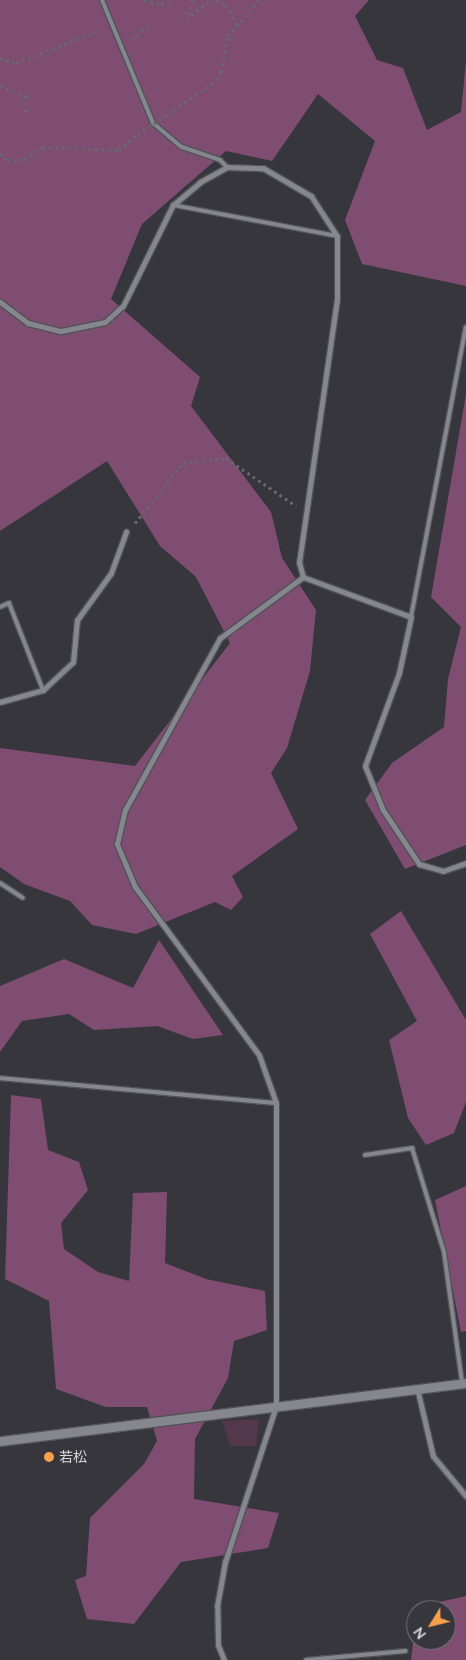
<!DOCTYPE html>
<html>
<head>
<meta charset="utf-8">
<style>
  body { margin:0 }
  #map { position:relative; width:466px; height:1660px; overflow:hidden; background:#36363c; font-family:Mulish,"Noto Sans JP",sans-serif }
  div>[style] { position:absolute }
  .green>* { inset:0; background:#53374b }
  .forest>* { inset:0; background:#7f4d71 }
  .path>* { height:3px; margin-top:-1.5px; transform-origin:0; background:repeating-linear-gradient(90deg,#68686d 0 2.5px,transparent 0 6.5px) }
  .roads { filter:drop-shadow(1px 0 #515257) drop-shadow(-1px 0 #515257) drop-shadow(0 1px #515257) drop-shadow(0 -1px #515257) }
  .service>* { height:4px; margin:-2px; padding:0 2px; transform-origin:2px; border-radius:2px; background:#86878e }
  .minor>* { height:5px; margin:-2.5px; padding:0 2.5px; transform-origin:2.5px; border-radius:2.5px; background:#86878e }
  .tertiary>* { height:9px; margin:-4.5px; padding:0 4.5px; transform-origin:4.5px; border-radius:4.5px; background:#86878e }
  .path-bridge>* { height:3px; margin-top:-1.5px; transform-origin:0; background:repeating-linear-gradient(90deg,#68686d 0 2.5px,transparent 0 6.5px) }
  .dots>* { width:14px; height:14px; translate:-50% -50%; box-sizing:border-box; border:2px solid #36363c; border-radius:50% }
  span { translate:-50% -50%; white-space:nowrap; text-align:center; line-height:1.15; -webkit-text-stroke:4px #36363c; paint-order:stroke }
  .poi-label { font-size:14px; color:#d7d7db }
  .left { translate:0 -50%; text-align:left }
  .north { position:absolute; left:406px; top:1600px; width:50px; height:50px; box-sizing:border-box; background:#36363c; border:1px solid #76767c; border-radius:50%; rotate:234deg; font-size:14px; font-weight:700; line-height:20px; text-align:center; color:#d7d7db }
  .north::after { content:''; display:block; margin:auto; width:18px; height:22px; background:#f9a04c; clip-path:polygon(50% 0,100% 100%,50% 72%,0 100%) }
</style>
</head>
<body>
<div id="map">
  <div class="green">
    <div style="clip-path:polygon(259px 1419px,256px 1446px,230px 1446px,222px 1421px)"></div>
  </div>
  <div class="forest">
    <div style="clip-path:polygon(0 0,369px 0,355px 16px,377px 60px,403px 68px,427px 130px,461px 112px,466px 61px,466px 286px,362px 264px,345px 220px,375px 141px,318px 94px,272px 161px,226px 151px,142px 224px,111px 299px,200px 377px,191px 406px,271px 512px,282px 558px,316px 610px,310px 671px,287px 748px,271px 773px,298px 829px,232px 876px,243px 897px,231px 910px,215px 902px,136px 934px,92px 925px,70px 901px,24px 884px,0 867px,0 748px,135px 766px,230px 643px,196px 577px,160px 546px,107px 461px,0 531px)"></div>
    <div style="clip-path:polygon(466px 394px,466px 845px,405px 869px,365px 800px,392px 763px,444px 727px,448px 679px,461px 627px,431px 597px)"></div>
    <div style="clip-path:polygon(401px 911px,466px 1020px,466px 1102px,454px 1133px,426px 1145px,408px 1118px,389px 1040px,417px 1021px,370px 934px)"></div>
    <div style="clip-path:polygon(159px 940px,223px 1035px,193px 1039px,157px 1026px,94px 1030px,69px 1014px,22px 1021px,0 1052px,0 986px,64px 959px,133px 988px)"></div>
    <div style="clip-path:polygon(11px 1095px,41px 1099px,48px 1150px,79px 1162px,88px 1190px,61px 1223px,64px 1249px,98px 1272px,129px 1281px,133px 1193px,167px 1192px,165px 1263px,206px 1279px,265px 1291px,267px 1330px,234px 1341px,228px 1378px,195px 1439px,194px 1499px,279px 1513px,268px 1548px,181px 1562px,134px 1624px,87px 1619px,75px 1580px,86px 1576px,90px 1518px,144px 1464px,157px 1441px,147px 1407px,106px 1407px,56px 1389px,49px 1301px,5px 1279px)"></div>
    <div style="clip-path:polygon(466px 1186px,466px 1331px,461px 1332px,435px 1200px)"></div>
    <div style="clip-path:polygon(466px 1596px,466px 1660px,411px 1660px,416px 1617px,416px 1640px,446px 1640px,446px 1610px,417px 1607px)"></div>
  </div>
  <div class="path">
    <div style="left:144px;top:0;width:17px;rotate:13deg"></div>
    <div style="left:161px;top:4px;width:13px;rotate:-18deg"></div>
    <div style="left:193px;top:0;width:20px;rotate:110deg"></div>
    <div style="left:186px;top:19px;width:31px;rotate:-37deg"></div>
    <div style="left:216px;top:0;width:11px;rotate:27deg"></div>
    <div style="left:226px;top:5px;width:23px;rotate:61deg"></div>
    <div style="left:132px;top:40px;width:26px;rotate:-43deg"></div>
    <div style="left:0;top:59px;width:16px;rotate:14deg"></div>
    <div style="left:16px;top:63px;width:92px;rotate:-21deg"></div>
    <div style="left:0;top:86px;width:28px;rotate:21deg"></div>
    <div style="left:26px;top:96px;width:16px;rotate:90deg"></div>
    <div style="left:174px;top:110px;width:46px;rotate:-34.4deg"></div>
    <div style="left:212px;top:84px;width:15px;rotate:-53deg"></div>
    <div style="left:221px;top:72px;width:37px;rotate:-79deg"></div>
    <div style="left:228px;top:36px;width:48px;rotate:-49.3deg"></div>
    <div style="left:0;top:153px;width:11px;rotate:45deg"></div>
    <div style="left:8px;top:161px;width:16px;rotate:-7deg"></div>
    <div style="left:24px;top:159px;width:22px;rotate:-32deg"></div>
    <div style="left:43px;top:147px;width:76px;rotate:2.3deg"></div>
    <div style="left:119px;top:150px;width:25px;rotate:-40deg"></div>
    <div style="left:135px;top:523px;width:77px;rotate:-51.3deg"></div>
    <div style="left:183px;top:463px;width:43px;rotate:-6.6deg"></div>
    <div style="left:226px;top:458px;width:85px;rotate:34.4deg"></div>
  </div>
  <div class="roads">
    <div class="service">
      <div style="left:102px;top:0;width:133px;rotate:67.5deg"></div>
      <div style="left:153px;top:123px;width:38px;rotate:40deg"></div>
      <div style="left:182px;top:147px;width:40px;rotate:18.9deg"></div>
      <div style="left:220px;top:160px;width:10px;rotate:45deg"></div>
      <div style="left:173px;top:205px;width:167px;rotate:10.7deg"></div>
      <div style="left:0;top:607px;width:10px;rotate:-24deg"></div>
      <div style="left:9px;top:603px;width:93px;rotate:68.7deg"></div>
      <div style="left:411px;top:617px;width:295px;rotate:-79.3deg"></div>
      <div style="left:0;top:883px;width:27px;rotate:33deg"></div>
      <div style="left:0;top:1078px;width:277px;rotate:5.2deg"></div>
      <div style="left:365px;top:1155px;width:48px;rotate:-8.5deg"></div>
      <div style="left:412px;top:1148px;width:109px;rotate:72.9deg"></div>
      <div style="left:444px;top:1252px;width:131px;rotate:82.1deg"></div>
      <div style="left:306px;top:1660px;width:100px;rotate:-5.1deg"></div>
    </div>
    <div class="minor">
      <div style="left:0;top:302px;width:35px;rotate:37deg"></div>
      <div style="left:28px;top:323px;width:34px;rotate:14deg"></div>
      <div style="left:61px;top:331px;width:45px;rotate:-11.6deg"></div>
      <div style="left:105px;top:322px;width:24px;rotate:-42deg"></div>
      <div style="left:123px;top:306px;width:113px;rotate:-63.7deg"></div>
      <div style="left:173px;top:205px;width:35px;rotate:-40deg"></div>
      <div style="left:200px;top:182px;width:31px;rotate:-29deg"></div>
      <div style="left:227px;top:167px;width:36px;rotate:2deg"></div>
      <div style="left:263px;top:168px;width:56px;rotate:30.3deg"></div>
      <div style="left:311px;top:196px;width:48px;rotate:57deg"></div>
      <div style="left:337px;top:236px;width:63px;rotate:90deg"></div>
      <div style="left:337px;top:299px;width:266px;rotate:98.2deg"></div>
      <div style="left:299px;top:562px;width:16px;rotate:75deg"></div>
      <div style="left:303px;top:577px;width:115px;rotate:20.3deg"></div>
      <div style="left:411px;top:617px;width:57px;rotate:102.1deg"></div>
      <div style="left:399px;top:673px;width:99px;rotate:110.1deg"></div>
      <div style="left:365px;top:766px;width:48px;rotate:67.8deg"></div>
      <div style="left:383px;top:810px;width:65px;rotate:56.3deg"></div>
      <div style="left:419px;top:864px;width:25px;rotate:16deg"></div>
      <div style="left:443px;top:871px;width:24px;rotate:-19deg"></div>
      <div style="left:0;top:702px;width:45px;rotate:-15.6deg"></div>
      <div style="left:43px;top:690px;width:41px;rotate:-43deg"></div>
      <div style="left:73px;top:662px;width:42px;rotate:-84.6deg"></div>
      <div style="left:77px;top:620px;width:58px;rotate:-54.1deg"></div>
      <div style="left:111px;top:573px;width:44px;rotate:-69.9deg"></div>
      <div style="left:417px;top:1388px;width:70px;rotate:76.8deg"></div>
      <div style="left:433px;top:1456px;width:52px;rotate:50.5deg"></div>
      <div style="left:224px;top:1660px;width:16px;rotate:-112deg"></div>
      <div style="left:218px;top:1645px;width:39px;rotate:-91deg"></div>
      <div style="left:217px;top:1606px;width:45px;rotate:-79.7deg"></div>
      <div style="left:225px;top:1562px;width:164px;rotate:-71.9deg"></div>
      <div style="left:276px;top:1406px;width:303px;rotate:-90deg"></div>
      <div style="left:276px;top:1103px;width:51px;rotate:-109.5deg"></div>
      <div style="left:259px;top:1055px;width:209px;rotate:-126.4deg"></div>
      <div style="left:135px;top:887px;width:47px;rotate:-112.7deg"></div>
      <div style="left:117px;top:844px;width:35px;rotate:-77deg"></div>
      <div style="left:125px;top:810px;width:196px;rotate:-61.1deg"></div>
      <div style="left:220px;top:638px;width:103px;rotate:-36.3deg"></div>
    </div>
    <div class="tertiary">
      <div style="left:0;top:1441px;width:470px;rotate:-7.1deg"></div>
    </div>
  </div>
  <div class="path-bridge">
    <div style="left:138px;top:134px;width:43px;rotate:-33.7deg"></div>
  </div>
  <div class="dots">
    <div style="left:49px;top:1457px;background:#f9a04c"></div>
  </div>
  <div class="poi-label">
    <span class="left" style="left:59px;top:1457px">若松</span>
  </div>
  <div class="north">N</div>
</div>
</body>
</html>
